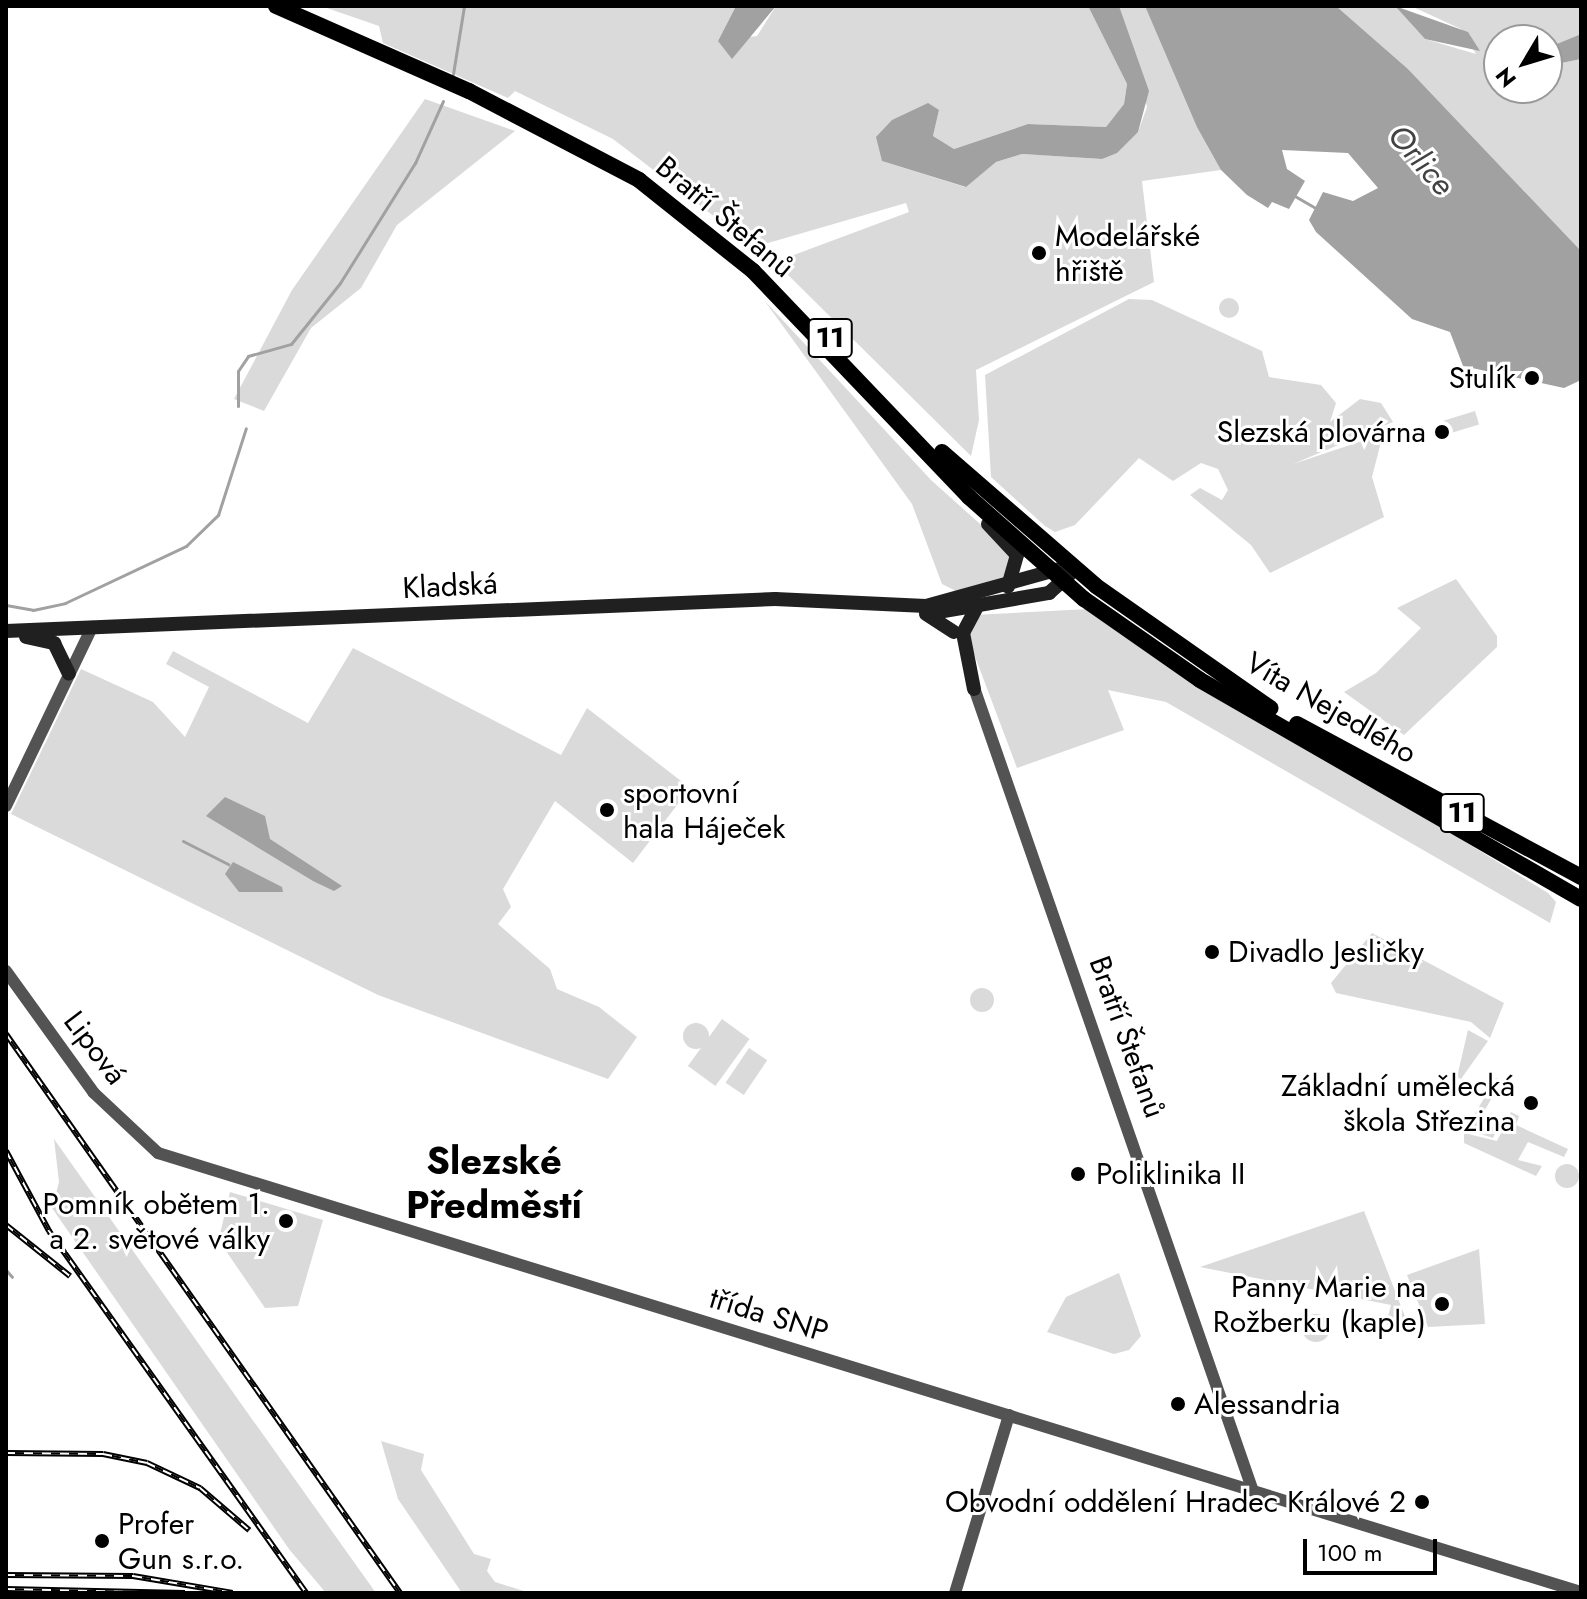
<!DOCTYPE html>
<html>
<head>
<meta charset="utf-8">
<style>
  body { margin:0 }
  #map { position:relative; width:1587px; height:1599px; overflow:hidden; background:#fff; font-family:Jost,sans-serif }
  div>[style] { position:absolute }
  .green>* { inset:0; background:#dadada; transform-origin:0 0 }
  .round { border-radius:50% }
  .water>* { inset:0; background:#a1a1a1 }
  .stream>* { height:3px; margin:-1.5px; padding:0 1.5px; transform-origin:1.5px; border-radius:1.5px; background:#a1a1a1 }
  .tertiary>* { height:12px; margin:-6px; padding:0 6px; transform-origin:6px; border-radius:6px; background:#535353 }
  .secondary>* { height:14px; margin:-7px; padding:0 7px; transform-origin:7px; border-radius:7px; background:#202020 }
  .primary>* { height:16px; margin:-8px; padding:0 8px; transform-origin:8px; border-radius:8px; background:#000 }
  .rail>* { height:6px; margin-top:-3px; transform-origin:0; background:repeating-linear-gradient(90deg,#fff 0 9px,#000 0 18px); box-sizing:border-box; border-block:2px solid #000 }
  .dots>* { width:22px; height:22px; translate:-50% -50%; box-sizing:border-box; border:4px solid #fff; border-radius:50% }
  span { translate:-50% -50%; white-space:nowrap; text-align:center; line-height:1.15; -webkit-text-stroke:6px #fff; paint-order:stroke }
  .shield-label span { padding:2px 6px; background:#fff; border:2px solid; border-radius:6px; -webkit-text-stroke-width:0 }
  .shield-label { font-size:28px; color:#000; font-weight:700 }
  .street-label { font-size:30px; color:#000 }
  .poi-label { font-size:30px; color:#000 }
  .left { translate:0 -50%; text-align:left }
  .right { translate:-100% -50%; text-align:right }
  .water-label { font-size:32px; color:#424242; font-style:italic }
  .district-label { font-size:38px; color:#000; font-weight:700 }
  .frame { position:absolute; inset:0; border:8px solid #000; pointer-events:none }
  .north { position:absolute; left:1483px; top:24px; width:80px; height:80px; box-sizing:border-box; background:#fff; border:2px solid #999; border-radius:50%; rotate:232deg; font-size:22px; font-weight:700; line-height:32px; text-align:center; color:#000 }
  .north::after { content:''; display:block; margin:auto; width:28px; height:36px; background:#000; clip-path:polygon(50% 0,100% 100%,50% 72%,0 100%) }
  .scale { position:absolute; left:1303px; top:1539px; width:134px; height:36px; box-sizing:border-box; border:4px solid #000; border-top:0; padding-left:10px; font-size:24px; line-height:28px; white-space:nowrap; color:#000; -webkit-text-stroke:6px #fff; paint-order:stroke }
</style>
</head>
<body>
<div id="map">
  <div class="green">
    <div style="clip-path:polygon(321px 6px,736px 6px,718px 41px,757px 36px,776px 6px,1088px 6px,1127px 84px,1124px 104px,1106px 127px,1028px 124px,954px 149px,933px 136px,939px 110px,882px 161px,965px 187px,996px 162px,1022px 154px,1102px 159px,1138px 132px,1147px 107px,1119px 6px,1145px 6px,1221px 170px,1142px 181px,1154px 282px,976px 370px,979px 420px,971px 456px,775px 262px,909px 212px,906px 203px,754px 247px,613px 139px,515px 91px,508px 98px,383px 43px,379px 26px)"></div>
    <div style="clip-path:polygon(1336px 6px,1395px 6px,1425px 39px,1476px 54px,1461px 29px,1411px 6px,1581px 6px,1581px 34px,1547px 48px,1547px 40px,1492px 45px,1499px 88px,1547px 88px,1547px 66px,1581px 59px,1581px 251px,1408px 69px)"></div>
    <div style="clip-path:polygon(425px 99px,515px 131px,397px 225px,361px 288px,311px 328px,264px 411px,234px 399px,292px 290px)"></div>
    <div class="round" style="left:1219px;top:298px;width:20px;height:20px"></div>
    <div style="clip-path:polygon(1129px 299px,1152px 300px,1262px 351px,1269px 377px,1321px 385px,1336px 403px,1330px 422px,1360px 399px,1381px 403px,1393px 422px,1293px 464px,1383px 434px,1372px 477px,1384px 517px,1270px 573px,1251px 545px,1190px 495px,1200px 488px,1222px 500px,1228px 490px,1218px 469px,1201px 463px,1173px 481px,1139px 458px,1075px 525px,1055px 532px,1045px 526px,991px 477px,985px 375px)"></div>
    <div style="clip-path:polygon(764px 300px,931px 480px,1008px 549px,1013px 574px,958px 592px,942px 584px,912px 504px)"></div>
    <div style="left:1475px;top:411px;width:14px;height:33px;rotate:73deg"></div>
    <div style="clip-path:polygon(1456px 579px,1497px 636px,1497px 647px,1404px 735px,1344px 692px,1376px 673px,1421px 628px,1397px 608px)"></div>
    <div style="clip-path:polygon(1089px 609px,1548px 893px,1556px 902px,1550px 923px,1166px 702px,1108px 690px,1124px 730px,1017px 768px,965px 630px,973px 615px)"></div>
    <div style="clip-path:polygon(353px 648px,561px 755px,587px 708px,690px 788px,633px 863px,555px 801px,503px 889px,511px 907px,498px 924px,550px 969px,557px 989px,599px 1007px,637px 1037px,608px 1079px,378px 995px,11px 814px,81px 669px,153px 702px,185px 737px,209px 687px,166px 664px,173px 651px,308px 723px)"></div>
    <div style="clip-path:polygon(1372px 933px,1504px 1003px,1490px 1038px,1471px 1022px,1336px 993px,1331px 983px)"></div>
    <div class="round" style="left:970px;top:988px;width:24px;height:24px"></div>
    <div style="left:722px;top:1019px;width:34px;height:58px;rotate:36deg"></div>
    <div class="round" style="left:683px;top:1023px;width:26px;height:26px"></div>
    <div style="clip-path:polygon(1468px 1030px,1488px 1041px,1461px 1079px,1457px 1077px)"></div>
    <div style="left:749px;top:1048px;width:22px;height:42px;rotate:34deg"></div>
    <div style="clip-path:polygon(1496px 1078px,1501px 1081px,1480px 1119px,1494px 1127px,1502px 1119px,1493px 1138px,1466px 1129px)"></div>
    <div style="clip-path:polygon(1511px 1112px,1519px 1116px,1516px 1125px,1568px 1149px,1564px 1157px,1528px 1142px,1518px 1160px,1542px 1166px,1536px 1176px,1464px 1143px,1464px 1133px,1497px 1141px)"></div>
    <div style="clip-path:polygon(54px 1139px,242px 1405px,376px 1593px,326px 1593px,289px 1549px,52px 1208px,59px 1182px)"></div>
    <div class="round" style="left:1555px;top:1164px;width:24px;height:24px"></div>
    <div style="clip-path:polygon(230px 1192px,323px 1220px,298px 1306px,265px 1308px,226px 1251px,220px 1234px)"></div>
    <div style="clip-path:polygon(1364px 1211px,1411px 1332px,1386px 1324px,1391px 1305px,1200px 1267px)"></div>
    <div style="clip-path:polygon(1479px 1249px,1485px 1324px,1428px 1327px,1407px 1275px)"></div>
    <div style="clip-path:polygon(1119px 1273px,1141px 1336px,1129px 1350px,1114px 1354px,1047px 1332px,1066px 1297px)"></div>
    <div class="round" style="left:1302px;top:1314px;width:28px;height:28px"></div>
    <div style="clip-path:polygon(381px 1441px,424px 1454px,421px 1470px,474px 1554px,491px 1559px,487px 1571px,495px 1582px,530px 1593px,462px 1593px,398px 1499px)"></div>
  </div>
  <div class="water">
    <div style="clip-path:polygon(736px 6px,776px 6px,732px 59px,718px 41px)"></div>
    <div style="clip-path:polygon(1088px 6px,1119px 6px,1149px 91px,1138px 132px,1117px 153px,1102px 159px,1022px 154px,996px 162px,966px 187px,882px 161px,876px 137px,892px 120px,928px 103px,939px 110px,933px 136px,954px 149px,1028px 124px,1106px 127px,1124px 104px,1127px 84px)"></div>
    <div style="clip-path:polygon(1145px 6px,1336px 6px,1408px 69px,1581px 251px,1581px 380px,1564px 388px,1463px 366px,1450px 332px,1412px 319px,1316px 232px,1309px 220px,1323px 192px,1353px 201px,1378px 188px,1348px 153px,1282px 150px,1287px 169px,1305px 181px,1289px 209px,1272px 202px,1268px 208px,1247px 195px,1221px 170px,1197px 127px)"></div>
    <div style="clip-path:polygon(1395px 6px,1468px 32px,1480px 51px,1425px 39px)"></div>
    <div style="clip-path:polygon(1581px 34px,1581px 59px,1547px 66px,1547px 48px)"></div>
    <div style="clip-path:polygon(225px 797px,265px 816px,270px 839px,342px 886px,334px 891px,313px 881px,206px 816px)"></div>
    <div style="clip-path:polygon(233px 862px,282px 887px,283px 892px,239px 892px,225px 874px)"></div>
  </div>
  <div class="stream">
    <div style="left:453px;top:74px;width:69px;rotate:-80.8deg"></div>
    <div style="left:1293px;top:195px;width:28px;rotate:30deg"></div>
    <div style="left:238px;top:406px;width:35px;rotate:-90deg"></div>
    <div style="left:238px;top:371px;width:18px;rotate:-56deg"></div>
    <div style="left:248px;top:356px;width:45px;rotate:-15.6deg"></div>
    <div style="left:291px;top:344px;width:78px;rotate:-51.2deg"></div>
    <div style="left:340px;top:283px;width:142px;rotate:-58deg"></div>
    <div style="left:415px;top:163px;width:68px;rotate:-65.7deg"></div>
    <div style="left:6px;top:605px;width:27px;rotate:10deg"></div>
    <div style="left:33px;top:610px;width:33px;rotate:-12deg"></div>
    <div style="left:65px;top:603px;width:134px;rotate:-25.2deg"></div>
    <div style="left:186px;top:546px;width:45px;rotate:-44.1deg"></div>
    <div style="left:218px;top:515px;width:91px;rotate:-72.2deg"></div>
    <div style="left:183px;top:841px;width:51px;rotate:27.1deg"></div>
    <div style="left:6px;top:1270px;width:9px;rotate:49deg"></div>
  </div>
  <div class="tertiary">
    <div style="left:972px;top:682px;width:856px;rotate:70.85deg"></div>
    <div style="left:6px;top:806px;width:199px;rotate:-64.3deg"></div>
    <div style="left:6px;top:971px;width:150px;rotate:54.2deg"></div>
    <div style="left:94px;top:1093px;width:88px;rotate:43.2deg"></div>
    <div style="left:158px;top:1153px;width:1489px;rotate:17.15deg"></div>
    <div style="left:955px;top:1593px;width:186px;rotate:-73.1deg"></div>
  </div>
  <div class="secondary">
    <div style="left:988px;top:524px;width:42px;rotate:46.9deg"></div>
    <div style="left:1017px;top:555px;width:33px;rotate:106deg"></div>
    <div style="left:932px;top:613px;width:119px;rotate:-9.7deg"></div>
    <div style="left:1049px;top:593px;width:27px;rotate:-42deg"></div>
    <div style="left:926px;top:614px;width:33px;rotate:33deg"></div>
    <div style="left:6px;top:631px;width:770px;rotate:-2.38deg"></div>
    <div style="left:775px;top:599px;width:151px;rotate:2.7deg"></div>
    <div style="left:926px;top:606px;width:142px;rotate:-15.5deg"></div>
    <div style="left:26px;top:637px;width:29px;rotate:12deg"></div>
    <div style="left:54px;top:643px;width:34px;rotate:64deg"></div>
    <div style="left:974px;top:689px;width:57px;rotate:-101.1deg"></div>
    <div style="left:963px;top:633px;width:27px;rotate:-62deg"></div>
  </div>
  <div class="primary">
    <div style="left:276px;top:6px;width:211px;rotate:23.8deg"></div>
    <div style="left:469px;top:91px;width:192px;rotate:27.6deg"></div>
    <div style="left:639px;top:180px;width:146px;rotate:38.6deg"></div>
    <div style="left:753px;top:271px;width:313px;rotate:46.3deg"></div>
    <div style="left:969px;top:497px;width:154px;rotate:41.6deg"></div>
    <div style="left:1084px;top:599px;width:141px;rotate:34.9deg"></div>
    <div style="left:1200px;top:680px;width:439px;rotate:29.9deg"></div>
    <div style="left:942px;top:452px;width:204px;rotate:41deg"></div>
    <div style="left:1096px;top:586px;width:213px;rotate:35deg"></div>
    <div style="left:1297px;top:724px;width:323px;rotate:28.3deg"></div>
  </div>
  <div class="rail">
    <div style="left:6px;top:1034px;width:684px;rotate:54.82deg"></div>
    <div style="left:6px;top:1151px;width:91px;rotate:61.7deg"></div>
    <div style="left:49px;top:1231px;width:444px;rotate:54.6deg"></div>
    <div style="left:6px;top:1225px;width:82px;rotate:38.6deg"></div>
    <div style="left:6px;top:1453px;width:97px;rotate:0.6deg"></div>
    <div style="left:103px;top:1454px;width:45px;rotate:11.6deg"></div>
    <div style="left:147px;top:1463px;width:59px;rotate:25.3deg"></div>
    <div style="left:200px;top:1488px;width:65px;rotate:40.6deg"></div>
    <div style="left:6px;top:1575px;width:127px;rotate:0.5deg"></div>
    <div style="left:133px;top:1576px;width:101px;rotate:9.6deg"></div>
    <div style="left:6px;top:1589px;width:179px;rotate:1.3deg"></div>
  </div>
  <div class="dots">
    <div style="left:1039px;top:253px;background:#000"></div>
    <div style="left:1532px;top:378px;background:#000"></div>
    <div style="left:1442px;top:432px;background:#000"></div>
    <div style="left:607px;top:810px;background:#000"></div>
    <div style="left:1212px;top:952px;background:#000"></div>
    <div style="left:1531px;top:1103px;background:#000"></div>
    <div style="left:1078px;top:1174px;background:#000"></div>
    <div style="left:286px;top:1221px;background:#000"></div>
    <div style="left:1442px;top:1304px;background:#000"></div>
    <div style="left:1178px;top:1404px;background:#000"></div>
    <div style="left:1422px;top:1502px;background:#000"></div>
    <div style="left:102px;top:1541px;background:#000"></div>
  </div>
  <div class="shield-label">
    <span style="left:830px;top:338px">11</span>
    <span style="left:1462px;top:813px">11</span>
  </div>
  <div class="street-label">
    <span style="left:725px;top:217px;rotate:40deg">Bratří Štefanů</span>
    <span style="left:450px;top:586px;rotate:-3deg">Kladská</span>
    <span style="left:1331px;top:708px;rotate:30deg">Víta Nejedlého</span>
    <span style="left:1127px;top:1037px;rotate:70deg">Bratří Štefanů</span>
    <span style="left:95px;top:1048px;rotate:53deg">Lipová</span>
    <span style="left:769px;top:1315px;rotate:17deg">třída SNP</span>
  </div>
  <div class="poi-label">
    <span class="left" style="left:1055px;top:253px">Modelářské<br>hřiště</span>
    <span class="right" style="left:1516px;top:378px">Stulík</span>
    <span class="right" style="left:1426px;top:432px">Slezská plovárna</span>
    <span class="left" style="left:623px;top:810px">sportovní<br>hala Háječek</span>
    <span class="left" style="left:1228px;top:952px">Divadlo Jesličky</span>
    <span class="right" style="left:1515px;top:1103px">Základní umělecká<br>škola Střezina</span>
    <span class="left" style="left:1096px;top:1174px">Poliklinika II</span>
    <span class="right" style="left:270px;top:1221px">Pomník obětem 1.<br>a 2. světové války</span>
    <span class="right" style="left:1426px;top:1304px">Panny Marie na<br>Rožberku (kaple)</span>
    <span class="left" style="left:1194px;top:1404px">Alessandria</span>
    <span class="right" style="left:1406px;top:1502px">Obvodní oddělení Hradec Králové 2</span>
    <span class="left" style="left:118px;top:1541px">Profer<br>Gun s.r.o.</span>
  </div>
  <div class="water-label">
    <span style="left:1421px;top:160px;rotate:49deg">Orlice</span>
  </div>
  <div class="district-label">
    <span style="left:494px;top:1183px">Slezské<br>Předměstí</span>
  </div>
  <div class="frame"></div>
  <div class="north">N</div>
  <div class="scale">100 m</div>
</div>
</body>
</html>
